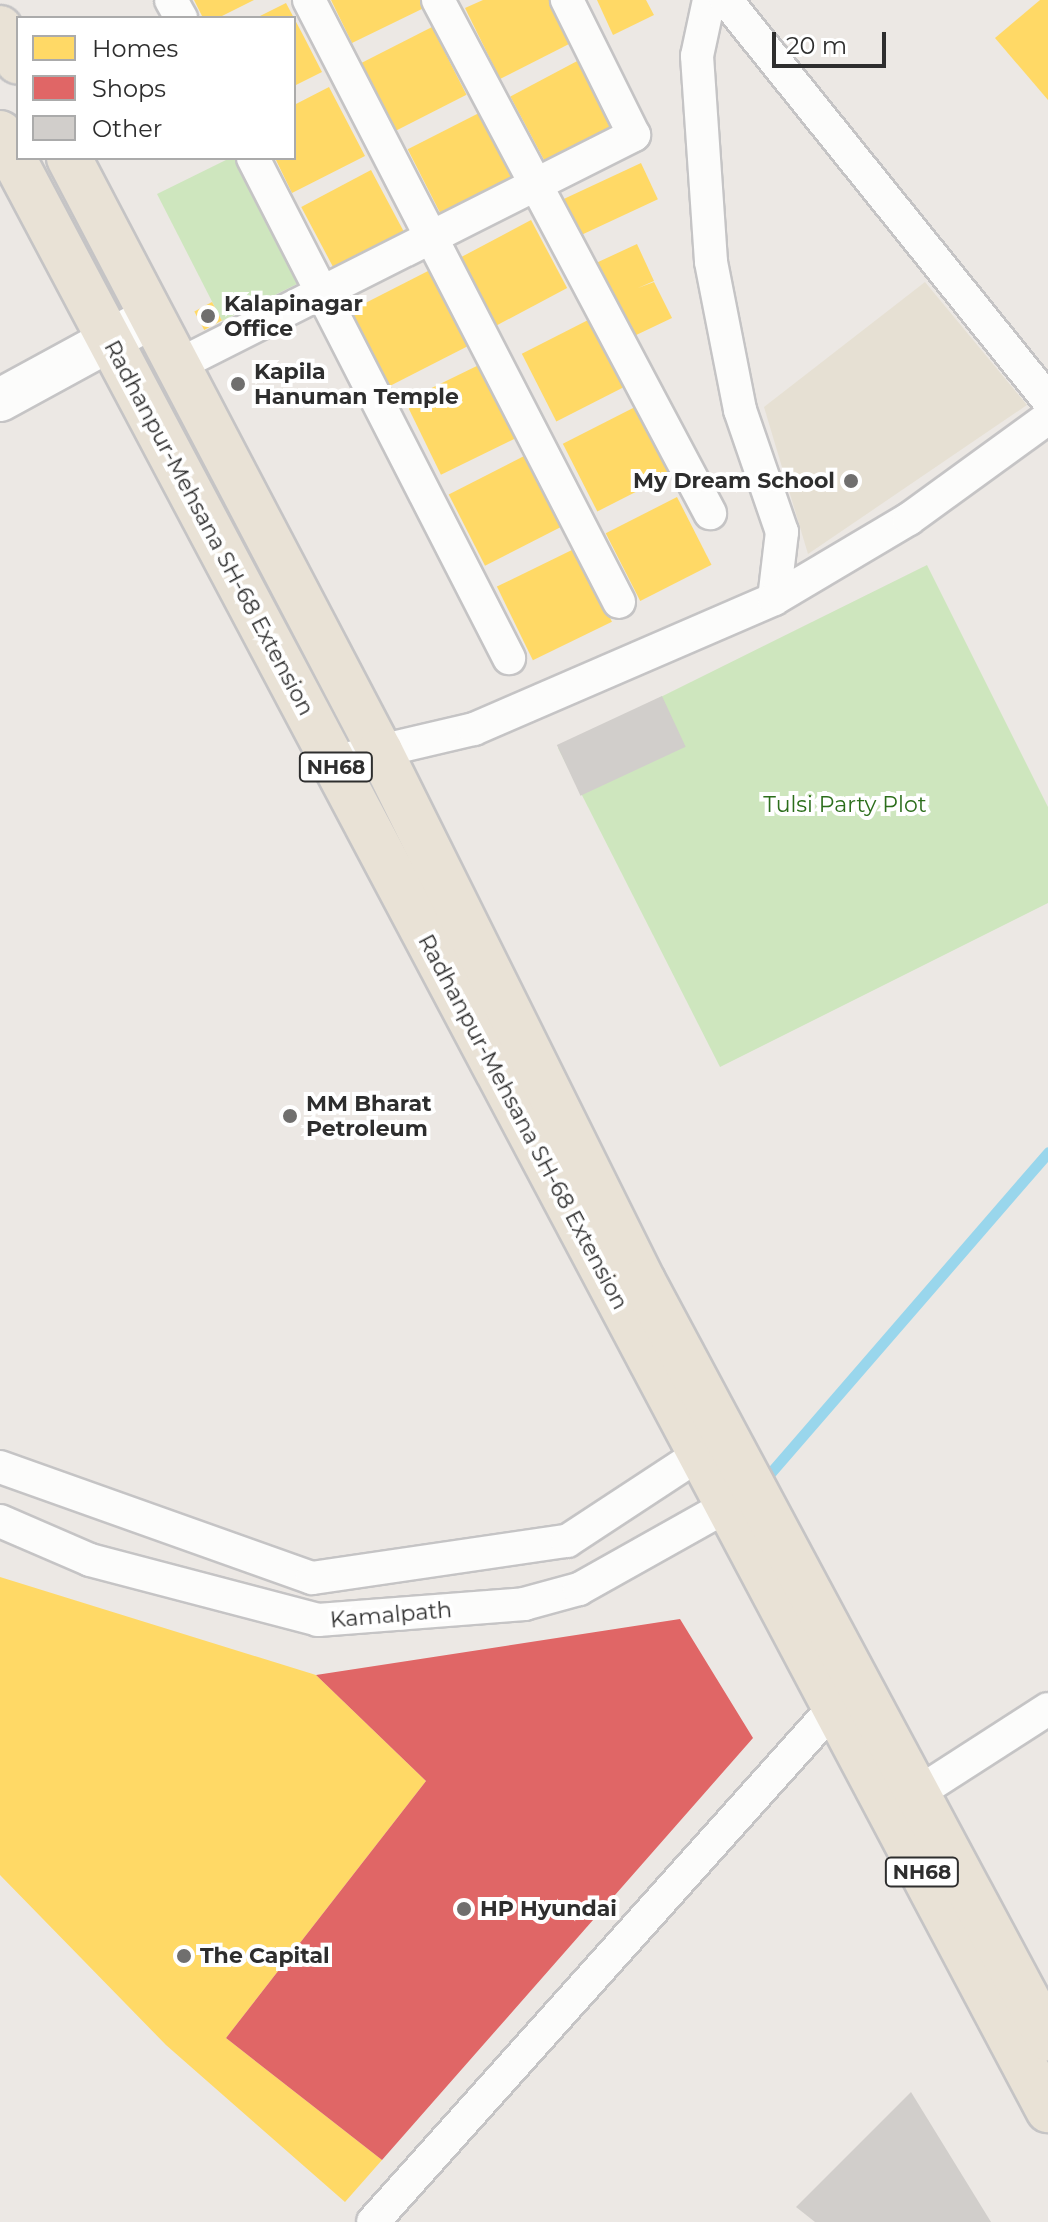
<!DOCTYPE html>
<html>
<head>
<meta charset="utf-8">
<style>
  body { margin:0 }
  #map { position:relative; width:1048px; height:2222px; overflow:hidden; background:#ece8e4; font-family:Montserrat,sans-serif }
  div>[style] { position:absolute }
  .education>* { inset:0; background:#e6e0d3 }
  .green>* { inset:0; background:#cee6be }
  .homes>* { inset:0; background:#ffd966; transform-origin:0 0 }
  .shops>* { inset:0; background:#e06666 }
  .stream>* { height:11px; margin:-5.5px; padding:0 5.5px; transform-origin:5.5px; border-radius:5.5px; background:#99d6ec }
  .building>* { inset:0; background:#d1cecb; transform-origin:0 0 }
  .roads { filter:drop-shadow(2px 0 #c5c4c5) drop-shadow(-2px 0 #c5c4c5) drop-shadow(0 2px #c5c4c5) drop-shadow(0 -2px #c5c4c5) }
  .minor>* { height:32px; margin:-16px; padding:0 16px; transform-origin:16px; border-radius:16px; background:#fcfcfb }
  .tertiary>* { height:42px; margin:-21px; padding:0 21px; transform-origin:21px; border-radius:21px; background:#fcfcfb }
  .trunk>* { height:44px; margin:-22px; padding:0 22px; transform-origin:22px; border-radius:22px; background:#e9e2d6 }
  .dots>* { width:22px; height:22px; translate:-50% -50%; box-sizing:border-box; border:4px solid #fff; border-radius:50% }
  span { translate:-50% -50%; white-space:nowrap; text-align:center; line-height:1.15; -webkit-text-stroke:8px #fff; paint-order:stroke }
  .shield-label span { padding:2px 6px; background:#fff; border:2px solid; border-radius:6px; -webkit-text-stroke-width:0 }
  .shield-label { font-size:20px; color:#2e2e2e; font-weight:700 }
  .poi-label { font-size:22px; color:#2e2e2e; font-weight:700 }
  .left { translate:0 -50%; text-align:left }
  .right { translate:-100% -50%; text-align:right }
  .street-label { font-size:22px; color:#2e2e2e }
  .park-label { font-size:22px; color:#2c6e1b }
  .legend { position:absolute; left:16px; top:16px; width:280px; height:144px; box-sizing:border-box; background:#fff; border:2px solid #ababab; margin:0; padding:10px 14px; list-style:none; font-size:24px; color:#2e2e2e }
  .legend li { display:flex; align-items:center; gap:16px; height:40px }
  .legend b { width:40px; border:2px solid #ababab }
  .scale { position:absolute; left:772px; top:32px; width:114px; height:36px; box-sizing:border-box; border:4px solid #2e2e2e; border-top:0; padding-left:10px; font-size:24px; line-height:28px; white-space:nowrap; color:#2e2e2e; -webkit-text-stroke:6px #fff; paint-order:stroke }
</style>
</head>
<body>
<div id="map">
  <div class="education">
    <div style="clip-path:polygon(925px 282px,1027px 405px,808px 554px,764px 407px)"></div>
  </div>
  <div class="green">
    <div style="clip-path:polygon(230px 158px,239px 158px,301px 282px,222px 321px,157px 194px)"></div>
    <div style="clip-path:polygon(927px 565px,1048px 807px,1048px 903px,720px 1067px,558px 748px)"></div>
  </div>
  <div class="homes">
    <div style="clip-path:polygon(194px 0,254px 0,218px 18px,203px 18px)"></div>
    <div style="clip-path:polygon(331px 0,422px 0,426px 7px,352px 43px)"></div>
    <div style="clip-path:polygon(483px 0,551px 0,573px 42px,500px 79px,465px 8px)"></div>
    <div style="clip-path:polygon(597px 0,646px 0,654px 15px,613px 35px)"></div>
    <div style="clip-path:polygon(1040px 0,1048px 0,1048px 100px,995px 38px)"></div>
    <div style="clip-path:polygon(286px 3px,303px 35px,322px 72px,294px 86px,294px 18px,256px 18px)"></div>
    <div style="left:432px;top:27px;width:76px;height:81px;rotate:63deg"></div>
    <div style="left:581px;top:59px;width:78px;height:80px;rotate:62deg"></div>
    <div style="clip-path:polygon(329px 87px,365px 156px,292px 193px,275px 158px,294px 158px,294px 105px)"></div>
    <div style="left:479px;top:113px;width:77px;height:80px;rotate:63deg"></div>
    <div style="left:641px;top:163px;width:40px;height:90px;rotate:65deg"></div>
    <div style="left:371px;top:170px;width:78px;height:79px;rotate:62deg"></div>
    <div style="left:531px;top:220px;width:77px;height:80px;rotate:62deg"></div>
    <div style="clip-path:polygon(637px 244px,654px 281px,638px 288px,654px 282px,672px 318px,632px 337px,596px 263px)"></div>
    <div style="left:430px;top:270px;width:85px;height:89px;rotate:63deg"></div>
    <div style="left:212px;top:302px;width:21px;height:20px;rotate:62deg"></div>
    <div style="left:594px;top:317px;width:76px;height:81px;rotate:63deg"></div>
    <div style="left:485px;top:362px;width:82px;height:89px;rotate:64deg"></div>
    <div style="left:635px;top:407px;width:76px;height:81px;rotate:63deg"></div>
    <div style="left:528px;top:454px;width:80px;height:89px;rotate:63deg"></div>
    <div style="left:677px;top:497px;width:76px;height:80px;rotate:63deg"></div>
    <div style="left:576px;top:548px;width:82px;height:88px;rotate:64deg"></div>
    <div style="clip-path:polygon(0 1577px,316px 1675px,426px 1781px,226px 2038px,382px 2160px,345px 2202px,166px 2045px,0 1875px)"></div>
  </div>
  <div class="shops">
    <div style="clip-path:polygon(680px 1619px,753px 1738px,382px 2160px,226px 2038px,426px 1781px,316px 1675px)"></div>
  </div>
  <div class="stream">
    <div style="left:766px;top:1478px;width:431px;rotate:-49.1deg"></div>
  </div>
  <div class="building">
    <div style="left:662px;top:696px;width:56px;height:116px;rotate:65deg"></div>
    <div style="clip-path:polygon(911px 2092px,991px 2222px,815px 2222px,796px 2207px)"></div>
  </div>
  <div class="roads">
    <div class="minor">
      <div style="left:171px;top:0;width:21px;rotate:61deg"></div>
      <div style="left:309px;top:0;width:677px;rotate:62.75deg"></div>
      <div style="left:438px;top:0;width:581px;rotate:62.07deg"></div>
      <div style="left:709px;top:0;width:57px;rotate:102.1deg"></div>
      <div style="left:697px;top:56px;width:206px;rotate:86.1deg"></div>
      <div style="left:711px;top:262px;width:151px;rotate:78.9deg"></div>
      <div style="left:740px;top:410px;width:129px;rotate:71deg"></div>
      <div style="left:782px;top:532px;width:67px;rotate:96.8deg"></div>
      <div style="left:726px;top:0;width:514px;rotate:51.17deg"></div>
      <div style="left:253px;top:158px;width:562px;rotate:62.89deg"></div>
      <div style="left:178px;top:365px;width:511px;rotate:-26.77deg"></div>
      <div style="left:634px;top:135px;width:151px;rotate:-116.4deg"></div>
      <div style="left:333px;top:762px;width:145px;rotate:-13.2deg"></div>
      <div style="left:474px;top:729px;width:327px;rotate:-23.4deg"></div>
      <div style="left:774px;top:599px;width:157px;rotate:-30.7deg"></div>
      <div style="left:909px;top:519px;width:172px;rotate:-36deg"></div>
      <div style="left:0;top:1467px;width:331px;rotate:19.6deg"></div>
      <div style="left:312px;top:1578px;width:258px;rotate:-8.3deg"></div>
      <div style="left:567px;top:1541px;width:157px;rotate:-33.3deg"></div>
      <div style="left:0;top:1521px;width:98px;rotate:23.4deg"></div>
      <div style="left:90px;top:1560px;width:236px;rotate:14.7deg"></div>
      <div style="left:318px;top:1620px;width:207px;rotate:-4.4deg"></div>
      <div style="left:524px;top:1604px;width:57px;rotate:-15.3deg"></div>
      <div style="left:579px;top:1589px;width:167px;rotate:-29.3deg"></div>
      <div style="left:899px;top:1805px;width:177px;rotate:-32.8deg"></div>
      <div style="left:373px;top:2222px;width:709px;rotate:-48.14deg"></div>
    </div>
    <div class="tertiary">
      <div style="left:0;top:400px;width:173px;rotate:-28.6deg"></div>
    </div>
    <div class="trunk">
      <div style="left:0;top:28px;width:38px;rotate:62deg"></div>
      <div style="left:0;top:133px;width:2238px;rotate:62.07deg"></div>
      <div style="left:69px;top:158px;width:670px;rotate:62.33deg"></div>
      <div style="left:380px;top:751px;width:592px;rotate:63.61deg"></div>
      <div style="left:643px;top:1281px;width:859px;rotate:61.85deg"></div>
    </div>
  </div>
  <div class="dots">
    <div style="left:208px;top:316px;background:#706f6e"></div>
    <div style="left:238px;top:384px;background:#706f6e"></div>
    <div style="left:851px;top:481px;background:#706f6e"></div>
    <div style="left:290px;top:1116px;background:#706f6e"></div>
    <div style="left:464px;top:1909px;background:#706f6e"></div>
    <div style="left:184px;top:1956px;background:#706f6e"></div>
  </div>
  <div class="shield-label">
    <span style="left:336px;top:767px">NH68</span>
    <span style="left:922px;top:1872px">NH68</span>
  </div>
  <div class="poi-label">
    <span class="left" style="left:224px;top:316px">Kalapinagar<br>Office</span>
    <span class="left" style="left:254px;top:384px">Kapila<br>Hanuman Temple</span>
    <span class="right" style="left:835px;top:481px">My Dream School</span>
    <span class="left" style="left:306px;top:1116px">MM Bharat<br>Petroleum</span>
    <span class="left" style="left:480px;top:1909px">HP Hyundai</span>
    <span class="left" style="left:200px;top:1956px">The Capital</span>
  </div>
  <div class="street-label">
    <span style="left:209px;top:528px;rotate:62deg">Radhanpur-Mehsana SH-68 Extension</span>
    <span style="left:523px;top:1122px;rotate:62deg">Radhanpur-Mehsana SH-68 Extension</span>
    <span style="left:391px;top:1615px;rotate:-5deg">Kamalpath</span>
  </div>
  <div class="park-label">
    <span style="left:845px;top:805px">Tulsi Party Plot</span>
  </div>
  <ul class="legend">
  <li><b style="height:22px;background:#ffd966"></b>Homes</li>
  <li><b style="height:22px;background:#e06666"></b>Shops</li>
  <li><b style="height:22px;background:#d1cecb"></b>Other</li>
  </ul>
  <div class="scale">20 m</div>
</div>
</body>
</html>
